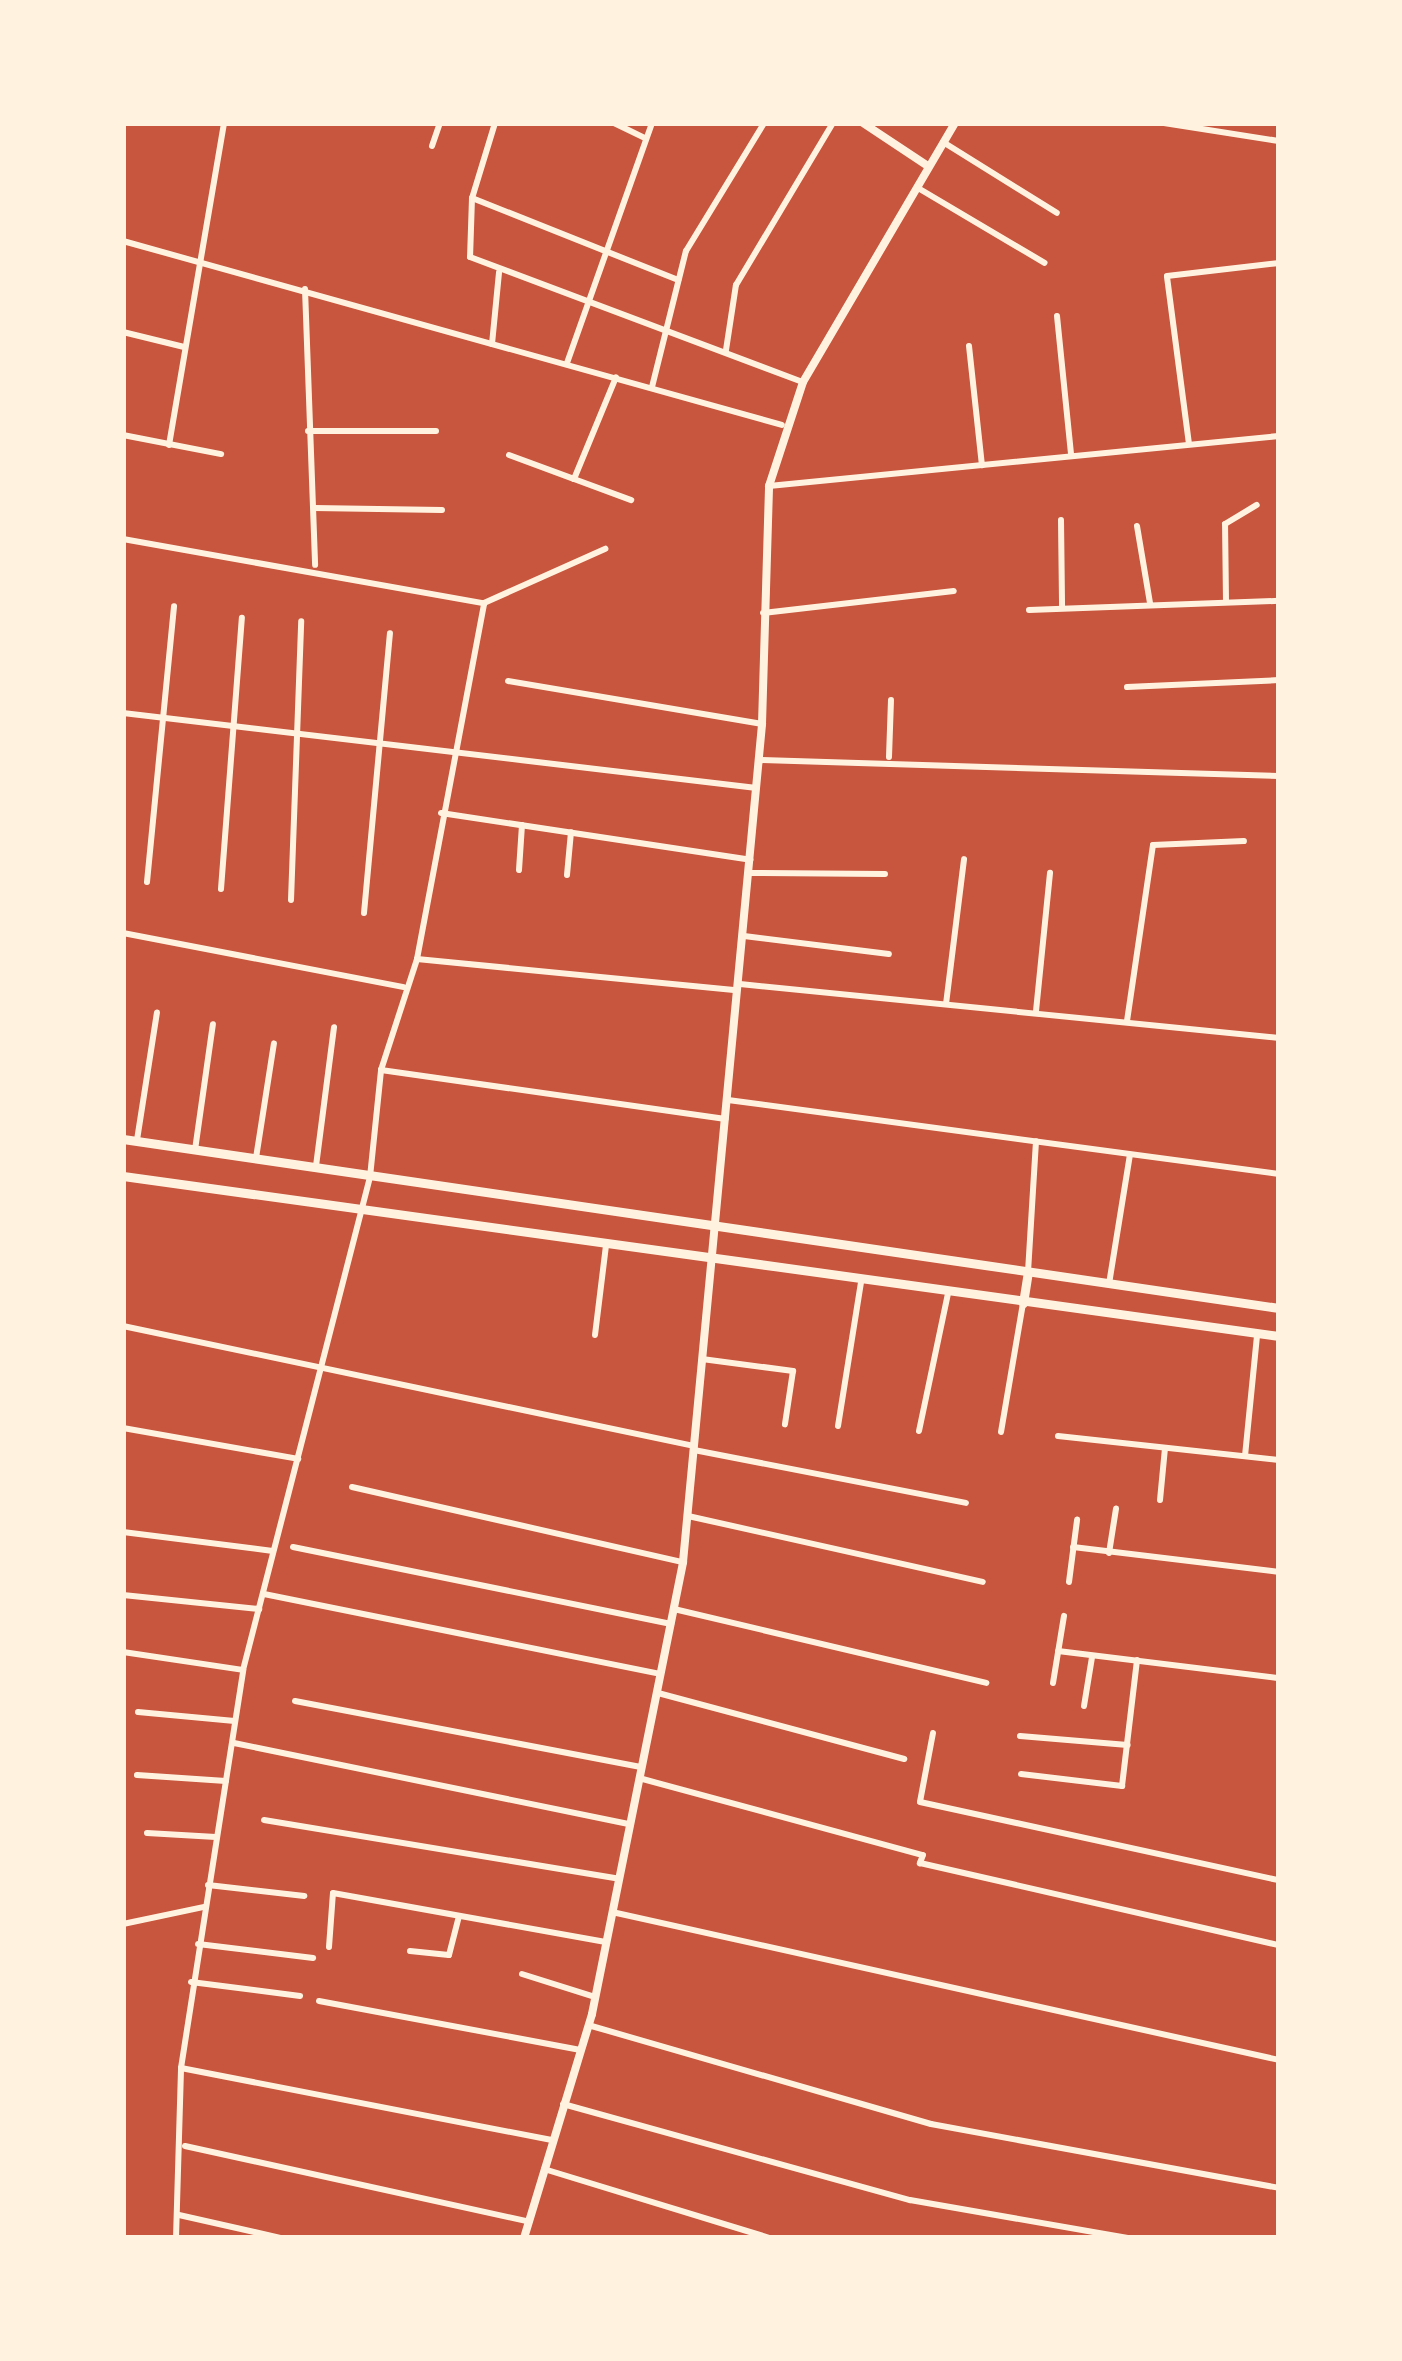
<!DOCTYPE html>
<html>
<head>
<meta charset="utf-8">
<style>
  body { margin:0 }
  #map { position:relative; width:1402px; height:2361px; overflow:hidden; background:#c8553d; font-family:"Varela Round",sans-serif }
  div>[style] { position:absolute }
  .minor>* { height:6px; margin:-3px; padding:0 3px; transform-origin:3px; border-radius:3px; background:#fff3e0 }
  .tertiary>* { height:8px; margin:-4px; padding:0 4px; transform-origin:4px; border-radius:4px; background:#fff3e0 }
  .secondary>* { height:9px; margin:-4.5px; padding:0 4.5px; transform-origin:4.5px; border-radius:4.5px; background:#fff3e0 }
  span { translate:-50% -50%; white-space:nowrap; text-align:center; line-height:1.15; -webkit-text-stroke:12px #fff3e0; paint-order:stroke }
  .frame { position:absolute; inset:0; border:126px solid #fff3e0; pointer-events:none }
</style>
</head>
<body>
<div id="map">
  <div class="minor">
    <div style="left:495px;top:123px;width:78px;rotate:107deg"></div>
    <div style="left:472px;top:198px;width:59px;rotate:91.9deg"></div>
    <div style="left:470px;top:257px;width:356px;rotate:20.6deg"></div>
    <div style="left:614px;top:123px;width:34px;rotate:26deg"></div>
    <div style="left:1164px;top:123px;width:116px;rotate:8.9deg"></div>
    <div style="left:943px;top:142px;width:134px;rotate:31.9deg"></div>
    <div style="left:432px;top:146px;width:24px;rotate:-71deg"></div>
    <div style="left:918px;top:188px;width:147px;rotate:30.6deg"></div>
    <div style="left:472px;top:198px;width:222px;rotate:21.7deg"></div>
    <div style="left:123px;top:241px;width:684px;rotate:15.6deg"></div>
    <div style="left:305px;top:289px;width:276px;rotate:87.9deg"></div>
    <div style="left:1057px;top:316px;width:139px;rotate:84.2deg"></div>
    <div style="left:123px;top:332px;width:63px;rotate:13.8deg"></div>
    <div style="left:492px;top:344px;width:72px;rotate:-84.4deg"></div>
    <div style="left:969px;top:346px;width:120px;rotate:83.8deg"></div>
    <div style="left:726px;top:350px;width:66px;rotate:-81.3deg"></div>
    <div style="left:736px;top:285px;width:189px;rotate:-59.1deg"></div>
    <div style="left:567px;top:363px;width:255px;rotate:-70.5deg"></div>
    <div style="left:652px;top:387px;width:140px;rotate:-76deg"></div>
    <div style="left:686px;top:251px;width:150px;rotate:-58.6deg"></div>
    <div style="left:308px;top:431px;width:128px"></div>
    <div style="left:123px;top:435px;width:100px;rotate:11deg"></div>
    <div style="left:1189px;top:444px;width:169px;rotate:-97.5deg"></div>
    <div style="left:1167px;top:276px;width:113px;rotate:-6.6deg"></div>
    <div style="left:169px;top:445px;width:327px;rotate:-80.3deg"></div>
    <div style="left:509px;top:455px;width:69px;rotate:20.3deg"></div>
    <div style="left:574px;top:479px;width:110px;rotate:-67.6deg"></div>
    <div style="left:574px;top:479px;width:61px;rotate:20.2deg"></div>
    <div style="left:769px;top:486px;width:512px;rotate:-5.6deg"></div>
    <div style="left:314px;top:508px;width:128px;rotate:0.9deg"></div>
    <div style="left:1061px;top:520px;width:86px;rotate:89.3deg"></div>
    <div style="left:1137px;top:526px;width:78px;rotate:80.4deg"></div>
    <div style="left:123px;top:539px;width:367px;rotate:10.1deg"></div>
    <div style="left:484px;top:603px;width:133px;rotate:-24.1deg"></div>
    <div style="left:1226px;top:602px;width:78px;rotate:-90.7deg"></div>
    <div style="left:1225px;top:524px;width:37px;rotate:-31deg"></div>
    <div style="left:1029px;top:610px;width:250px;rotate:-2.1deg"></div>
    <div style="left:763px;top:613px;width:192px;rotate:-6.6deg"></div>
    <div style="left:508px;top:681px;width:258px;rotate:9.6deg"></div>
    <div style="left:1127px;top:687px;width:152px;rotate:-2.6deg"></div>
    <div style="left:123px;top:713px;width:638px;rotate:6.75deg"></div>
    <div style="left:889px;top:757px;width:57px;rotate:-88deg"></div>
    <div style="left:759px;top:760px;width:520px;rotate:1.76deg"></div>
    <div style="left:441px;top:813px;width:313px;rotate:8.6deg"></div>
    <div style="left:519px;top:870px;width:45px;rotate:-86.2deg"></div>
    <div style="left:749px;top:873px;width:136px;rotate:0.4deg"></div>
    <div style="left:567px;top:875px;width:43px;rotate:-84.7deg"></div>
    <div style="left:147px;top:882px;width:277px;rotate:-84.4deg"></div>
    <div style="left:221px;top:889px;width:272px;rotate:-85.6deg"></div>
    <div style="left:291px;top:900px;width:279px;rotate:-87.9deg"></div>
    <div style="left:364px;top:913px;width:281px;rotate:-84.7deg"></div>
    <div style="left:123px;top:933px;width:286px;rotate:10.9deg"></div>
    <div style="left:744px;top:936px;width:146px;rotate:7.1deg"></div>
    <div style="left:417px;top:959px;width:321px;rotate:5.6deg"></div>
    <div style="left:740px;top:984px;width:542px;rotate:5.72deg"></div>
    <div style="left:946px;top:1004px;width:146px;rotate:-82.9deg"></div>
    <div style="left:1036px;top:1011px;width:139px;rotate:-84.2deg"></div>
    <div style="left:1127px;top:1021px;width:178px;rotate:-81.6deg"></div>
    <div style="left:1153px;top:845px;width:91px;rotate:-2.5deg"></div>
    <div style="left:381px;top:1070px;width:348px;rotate:8.1deg"></div>
    <div style="left:728px;top:1100px;width:556px;rotate:7.65deg"></div>
    <div style="left:137px;top:1140px;width:129px;rotate:-81.1deg"></div>
    <div style="left:195px;top:1150px;width:127px;rotate:-81.9deg"></div>
    <div style="left:256px;top:1158px;width:116px;rotate:-81.1deg"></div>
    <div style="left:316px;top:1166px;width:140px;rotate:-82.6deg"></div>
    <div style="left:1028px;top:1272px;width:131px;rotate:-86.5deg"></div>
    <div style="left:1109px;top:1284px;width:131px;rotate:-80.8deg"></div>
    <div style="left:123px;top:1326px;width:583px;rotate:11.87deg"></div>
    <div style="left:595px;top:1335px;width:90px;rotate:-83deg"></div>
    <div style="left:702px;top:1359px;width:92px;rotate:7.5deg"></div>
    <div style="left:793px;top:1371px;width:54px;rotate:98.6deg"></div>
    <div style="left:838px;top:1426px;width:146px;rotate:-80.9deg"></div>
    <div style="left:123px;top:1428px;width:178px;rotate:10deg"></div>
    <div style="left:919px;top:1431px;width:141px;rotate:-78.1deg"></div>
    <div style="left:1001px;top:1432px;width:131px;rotate:-80.3deg"></div>
    <div style="left:1058px;top:1436px;width:222px;rotate:6.2deg"></div>
    <div style="left:694px;top:1450px;width:277px;rotate:11deg"></div>
    <div style="left:1245px;top:1456px;width:122px;rotate:-84.3deg"></div>
    <div style="left:352px;top:1487px;width:339px;rotate:12.8deg"></div>
    <div style="left:1160px;top:1500px;width:52px;rotate:-84.5deg"></div>
    <div style="left:688px;top:1516px;width:302px;rotate:12.6deg"></div>
    <div style="left:123px;top:1532px;width:151px;rotate:7.2deg"></div>
    <div style="left:293px;top:1547px;width:386px;rotate:11.5deg"></div>
    <div style="left:1073px;top:1547px;width:208px;rotate:6.9deg"></div>
    <div style="left:1109px;top:1553px;width:45px;rotate:-81deg"></div>
    <div style="left:1069px;top:1582px;width:63px;rotate:-82.6deg"></div>
    <div style="left:264px;top:1594px;width:404px;rotate:11.4deg"></div>
    <div style="left:123px;top:1595px;width:137px;rotate:5.9deg"></div>
    <div style="left:674px;top:1609px;width:321px;rotate:13.3deg"></div>
    <div style="left:1058px;top:1651px;width:223px;rotate:7deg"></div>
    <div style="left:123px;top:1652px;width:121px;rotate:8.5deg"></div>
    <div style="left:1053px;top:1683px;width:68px;rotate:-80.7deg"></div>
    <div style="left:658px;top:1693px;width:255px;rotate:15deg"></div>
    <div style="left:295px;top:1701px;width:352px;rotate:10.8deg"></div>
    <div style="left:1084px;top:1706px;width:50px;rotate:-80.7deg"></div>
    <div style="left:138px;top:1712px;width:97px;rotate:5.3deg"></div>
    <div style="left:933px;top:1733px;width:70px;rotate:100.7deg"></div>
    <div style="left:920px;top:1802px;width:367px;rotate:12.3deg"></div>
    <div style="left:1020px;top:1736px;width:108px;rotate:4.8deg"></div>
    <div style="left:234px;top:1743px;width:404px;rotate:11.6deg"></div>
    <div style="left:1021px;top:1774px;width:102px;rotate:6.8deg"></div>
    <div style="left:1122px;top:1786px;width:127px;rotate:-83.2deg"></div>
    <div style="left:137px;top:1775px;width:89px;rotate:3.9deg"></div>
    <div style="left:639px;top:1778px;width:294px;rotate:15.2deg"></div>
    <div style="left:923px;top:1855px;width:9px;rotate:111deg"></div>
    <div style="left:920px;top:1863px;width:368px;rotate:12.9deg"></div>
    <div style="left:264px;top:1820px;width:360px;rotate:9.4deg"></div>
    <div style="left:147px;top:1833px;width:69px;rotate:3.3deg"></div>
    <div style="left:208px;top:1885px;width:97px;rotate:6.5deg"></div>
    <div style="left:612px;top:1912px;width:683px;rotate:12.51deg"></div>
    <div style="left:123px;top:1924px;width:83px;rotate:-11.9deg"></div>
    <div style="left:198px;top:1944px;width:116px;rotate:6.9deg"></div>
    <div style="left:329px;top:1947px;width:54px;rotate:-85.8deg"></div>
    <div style="left:333px;top:1893px;width:277px;rotate:10.2deg"></div>
    <div style="left:410px;top:1951px;width:39px;rotate:6deg"></div>
    <div style="left:449px;top:1955px;width:40px;rotate:-75.6deg"></div>
    <div style="left:522px;top:1974px;width:77px;rotate:17.5deg"></div>
    <div style="left:191px;top:1982px;width:110px;rotate:7.3deg"></div>
    <div style="left:319px;top:2001px;width:266px;rotate:10.6deg"></div>
    <div style="left:588px;top:2025px;width:357px;rotate:16.1deg"></div>
    <div style="left:931px;top:2124px;width:354px;rotate:10.4deg"></div>
    <div style="left:181px;top:2068px;width:379px;rotate:11deg"></div>
    <div style="left:563px;top:2104px;width:360px;rotate:15.5deg"></div>
    <div style="left:910px;top:2200px;width:221px;rotate:9.9deg"></div>
    <div style="left:185px;top:2146px;width:350px;rotate:12.4deg"></div>
    <div style="left:544px;top:2169px;width:236px;rotate:17deg"></div>
    <div style="left:179px;top:2215px;width:105px;rotate:12.7deg"></div>
    <div style="left:176px;top:2238px;width:170px;rotate:-88.3deg"></div>
    <div style="left:181px;top:2068px;width:403px;rotate:-81.1deg"></div>
    <div style="left:243px;top:1670px;width:509px;rotate:-75.55deg"></div>
    <div style="left:370px;top:1177px;width:108px;rotate:-84.1deg"></div>
    <div style="left:381px;top:1070px;width:117px;rotate:-72deg"></div>
    <div style="left:417px;top:959px;width:362px;rotate:-79.3deg"></div>
  </div>
  <div class="tertiary">
    <div style="left:863px;top:123px;width:78px;rotate:33.5deg"></div>
    <div style="left:524px;top:2238px;width:234px;rotate:-73.1deg"></div>
    <div style="left:592px;top:2014px;width:461px;rotate:-78.6deg"></div>
    <div style="left:683px;top:1562px;width:842px;rotate:-84.61deg"></div>
    <div style="left:762px;top:724px;width:238px;rotate:-88.3deg"></div>
    <div style="left:769px;top:486px;width:109px;rotate:-71.9deg"></div>
    <div style="left:803px;top:382px;width:300px;rotate:-59.6deg"></div>
  </div>
  <div class="secondary">
    <div style="left:123px;top:1139px;width:1168px;rotate:8.32deg"></div>
    <div style="left:123px;top:1176px;width:1167px;rotate:7.88deg"></div>
    <div style="left:1023px;top:1303px;width:31px;rotate:-81deg"></div>
  </div>
  <div class="frame"></div>
</div>
</body>
</html>
